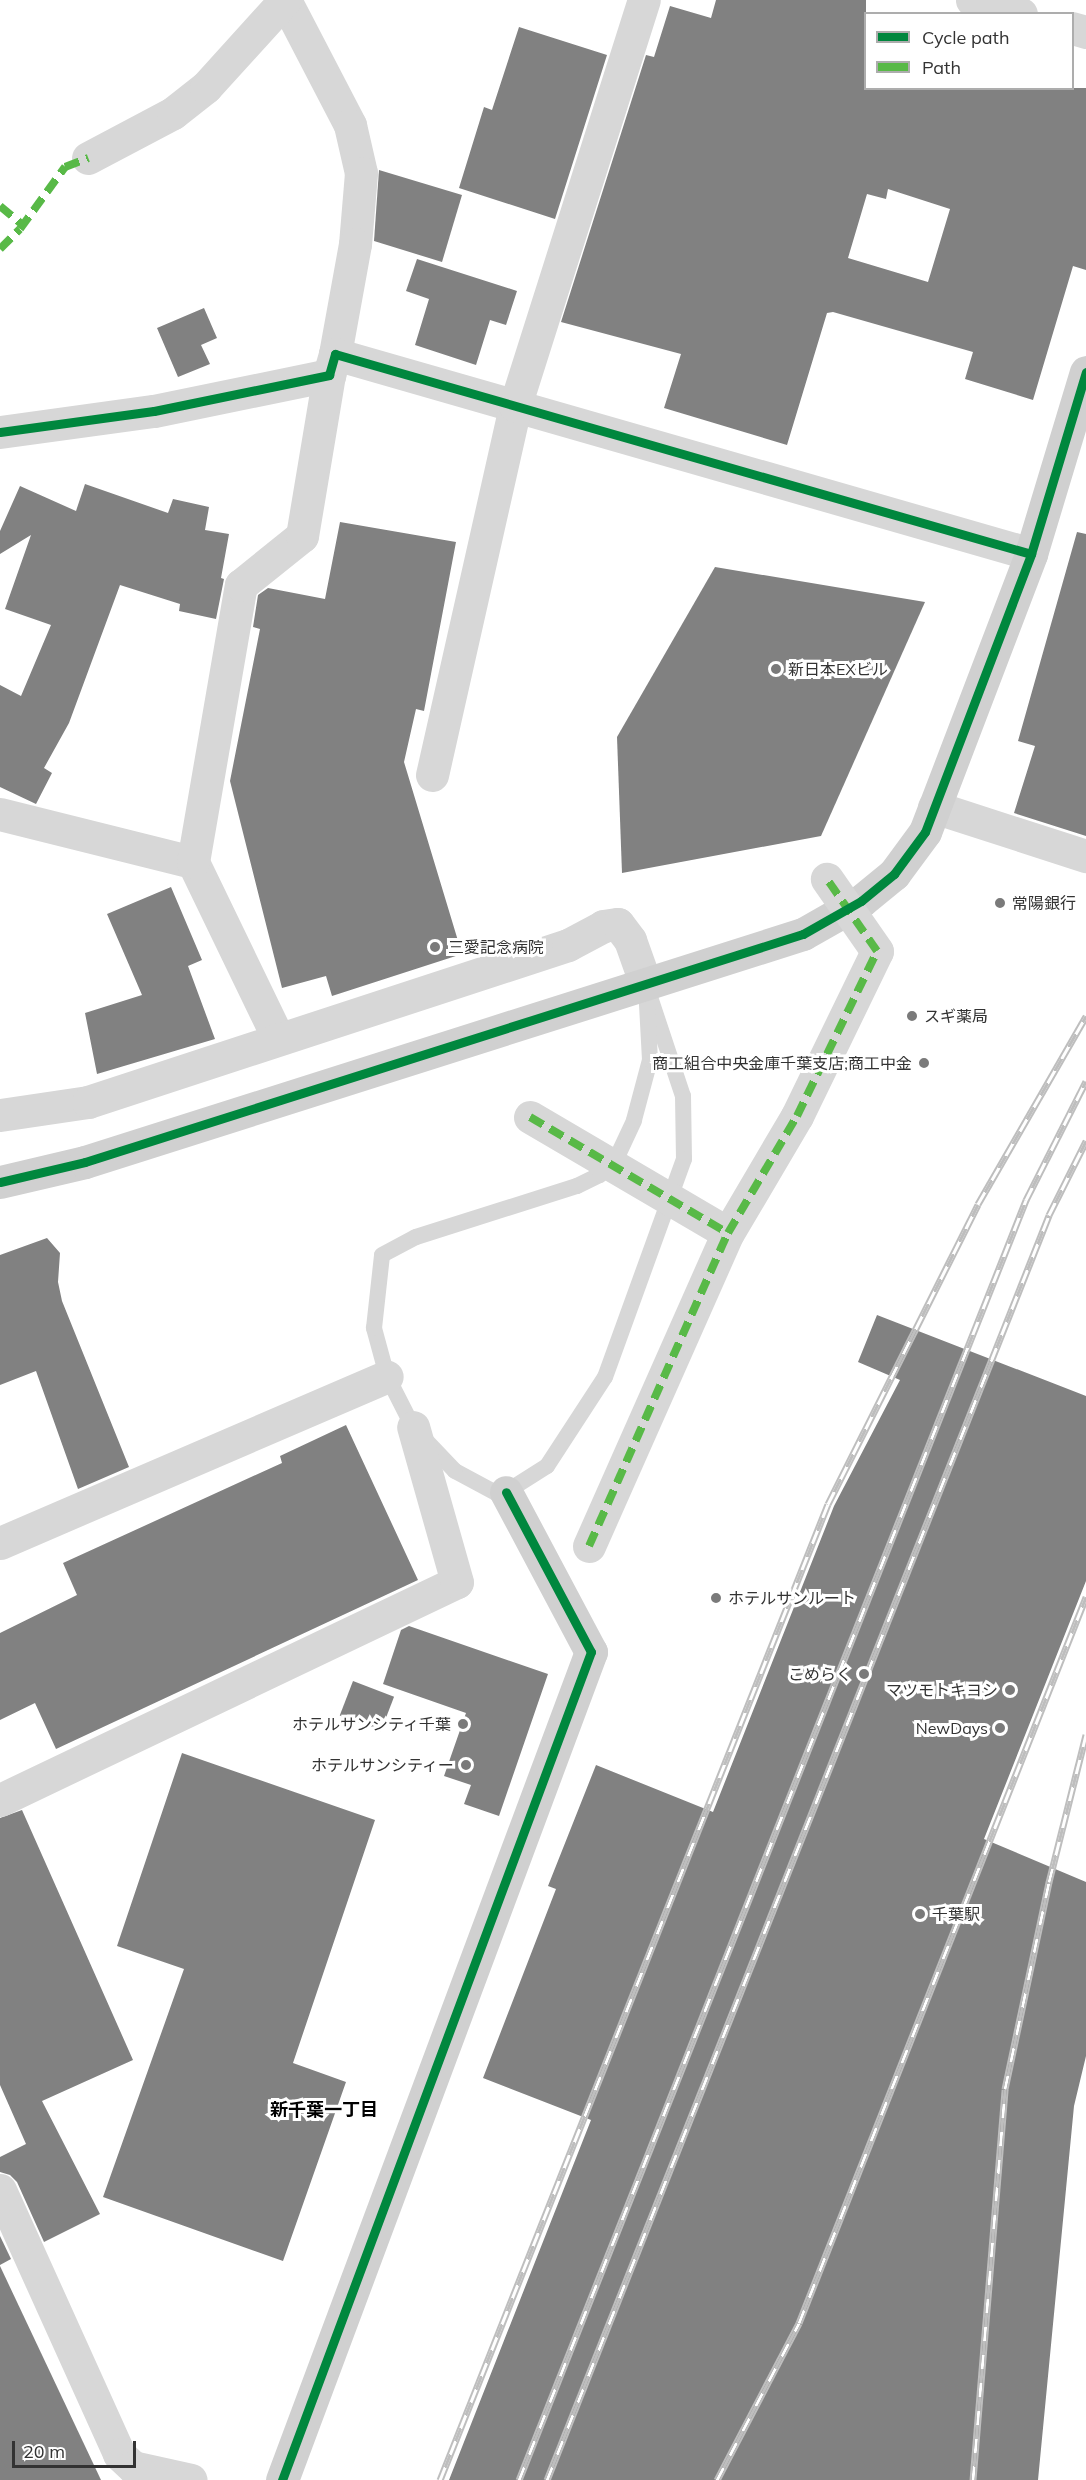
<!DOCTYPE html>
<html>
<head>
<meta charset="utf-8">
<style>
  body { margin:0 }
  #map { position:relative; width:1086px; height:2480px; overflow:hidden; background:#fff; font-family:Mulish,"Noto Sans JP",sans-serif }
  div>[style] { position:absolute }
  .building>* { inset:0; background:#818181; transform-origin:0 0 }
  .lane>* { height:16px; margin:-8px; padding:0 8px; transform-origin:8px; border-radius:8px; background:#d7d7d7 }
  .street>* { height:33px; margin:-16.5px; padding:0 16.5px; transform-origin:16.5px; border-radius:16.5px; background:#d7d7d7 }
  .secondary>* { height:33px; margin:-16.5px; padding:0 16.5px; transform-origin:16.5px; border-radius:16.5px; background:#d0d0d0 }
  .rail>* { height:7px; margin-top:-3.5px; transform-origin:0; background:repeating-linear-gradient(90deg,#fff 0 14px,#bebebe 0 28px); box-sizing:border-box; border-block:2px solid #bebebe }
  .street-bridge>* { height:33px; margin:-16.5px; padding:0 16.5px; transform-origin:16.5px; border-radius:16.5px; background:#d7d7d7 }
  .quiet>* { height:8px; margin-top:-4px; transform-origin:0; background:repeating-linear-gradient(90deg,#58b947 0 15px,transparent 0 23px) }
  .cycleway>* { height:9px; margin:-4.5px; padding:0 4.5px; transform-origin:4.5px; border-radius:4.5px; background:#00873e }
  .dots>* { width:16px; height:16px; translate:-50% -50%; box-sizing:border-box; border:3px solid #fff; border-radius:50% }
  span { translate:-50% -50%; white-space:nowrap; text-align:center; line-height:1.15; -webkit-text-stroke:6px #fff; paint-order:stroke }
  .poi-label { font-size:16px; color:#333 }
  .left { translate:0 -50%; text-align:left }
  .right { translate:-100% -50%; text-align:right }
  .neighbourhood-label { font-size:18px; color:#000; font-weight:700 }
  .legend { position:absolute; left:864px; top:12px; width:210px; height:78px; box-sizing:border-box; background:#fff; border:2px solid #adadad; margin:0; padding:8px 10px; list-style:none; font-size:18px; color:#333 }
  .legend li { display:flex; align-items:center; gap:12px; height:30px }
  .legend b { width:30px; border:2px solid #adadad }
  .scale { position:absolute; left:12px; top:2441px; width:124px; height:27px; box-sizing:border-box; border:3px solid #333; border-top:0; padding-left:8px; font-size:18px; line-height:21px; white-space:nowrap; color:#333; -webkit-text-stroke:4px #fff; paint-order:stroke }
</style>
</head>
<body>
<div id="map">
  <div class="building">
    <div style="clip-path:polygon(evenodd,716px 0,866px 0,866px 88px,1086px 88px,1086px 270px,1073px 266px,1033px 400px,965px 379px,973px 352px,833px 312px,827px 313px,787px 445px,664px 408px,681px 354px,561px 322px,646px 55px,654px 57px,670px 6px,711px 18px,716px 0,888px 189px,950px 209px,928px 282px,848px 258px,867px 194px,886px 199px,888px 189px)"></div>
    <div style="clip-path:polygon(519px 27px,607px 55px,555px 219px,459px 188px,484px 107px,492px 110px)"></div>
    <div style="clip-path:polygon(379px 170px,462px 195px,442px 262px,374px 241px)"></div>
    <div style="clip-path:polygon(417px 259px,517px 291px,506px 325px,490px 320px,476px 365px,415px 345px,429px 299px,406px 291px)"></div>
    <div style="clip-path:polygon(204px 308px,217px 338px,201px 345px,210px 364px,178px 377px,157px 328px)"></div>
    <div style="clip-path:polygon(85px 484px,168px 513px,173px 499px,209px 507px,205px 530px,229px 534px,221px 578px,224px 579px,216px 619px,179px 611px,180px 604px,120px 585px,69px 723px,44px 768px,52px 773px,36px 804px,0 787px,0 685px,21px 696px,51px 625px,5px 609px,31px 535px,0 554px,0 531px,20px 486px,76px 511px)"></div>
    <div style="clip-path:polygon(340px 522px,456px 542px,424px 711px,416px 709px,404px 762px,462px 954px,332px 996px,326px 976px,282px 988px,230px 781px,260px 629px,253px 627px,258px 595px,268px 588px,325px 599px)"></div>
    <div style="clip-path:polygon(1077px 532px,1086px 534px,1086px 836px,1014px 813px,1035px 746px,1018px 741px)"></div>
    <div style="clip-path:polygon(715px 567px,925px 602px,821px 836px,622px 873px,617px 737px)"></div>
    <div style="clip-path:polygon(171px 887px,202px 960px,188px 966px,215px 1039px,97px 1074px,85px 1013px,142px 995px,107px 914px)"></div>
    <div style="clip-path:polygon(47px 1238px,60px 1253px,58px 1282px,62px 1301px,129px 1467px,78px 1489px,36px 1371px,0 1385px,0 1255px)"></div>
    <div style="clip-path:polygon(877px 1315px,1086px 1396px,1086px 1581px,984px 1839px,1086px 1882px,1086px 2056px,1074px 2106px,1038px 2480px,449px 2480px,591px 2120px,483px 2078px,556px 1889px,548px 1886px,596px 1765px,713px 1812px,834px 1506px,900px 1380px,858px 1362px)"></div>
    <div style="clip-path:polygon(346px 1425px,418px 1580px,56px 1749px,35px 1703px,0 1720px,0 1633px,77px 1595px,63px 1563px,282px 1463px,280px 1456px)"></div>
    <div style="clip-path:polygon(409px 1626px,548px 1674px,499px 1816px,464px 1804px,471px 1785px,444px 1776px,466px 1713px,383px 1684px,401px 1630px)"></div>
    <div style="left:353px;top:1681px;width:44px;height:37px;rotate:21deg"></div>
    <div style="clip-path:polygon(182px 1753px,375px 1820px,293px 2063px,346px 2082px,283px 2261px,103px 2197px,184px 1969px,117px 1946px)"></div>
    <div style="clip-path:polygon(22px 1810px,133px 2060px,42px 2101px,100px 2214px,44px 2242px,17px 2182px,10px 2175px,0 2172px,0 2157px,26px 2144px,0 2085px,0 1818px)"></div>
    <div style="clip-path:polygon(0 2236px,11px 2259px,0 2265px)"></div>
    <div style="clip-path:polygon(0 2266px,101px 2480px,0 2480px)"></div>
  </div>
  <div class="lane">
    <div style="left:646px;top:985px;width:117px;rotate:71.6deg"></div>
    <div style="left:683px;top:1096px;width:63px;rotate:89.1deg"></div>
    <div style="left:684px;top:1159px;width:232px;rotate:109.9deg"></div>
    <div style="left:605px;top:1377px;width:106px;rotate:123.1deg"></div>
    <div style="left:547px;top:1466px;width:49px;rotate:147.6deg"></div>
    <div style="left:506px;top:1492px;width:10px;rotate:174deg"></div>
    <div style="left:496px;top:1493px;width:47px;rotate:-151.8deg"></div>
    <div style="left:455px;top:1471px;width:61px;rotate:-133.7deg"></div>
    <div style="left:413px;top:1427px;width:57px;rotate:-117deg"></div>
    <div style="left:387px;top:1376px;width:50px;rotate:-105.2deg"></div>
    <div style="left:374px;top:1328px;width:73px;rotate:-83.7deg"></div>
    <div style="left:382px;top:1255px;width:38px;rotate:-28deg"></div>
    <div style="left:416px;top:1237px;width:169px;rotate:-17.6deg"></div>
    <div style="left:577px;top:1186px;width:25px;rotate:-26deg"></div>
    <div style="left:600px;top:1175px;width:27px;rotate:-48deg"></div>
    <div style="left:618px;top:1155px;width:38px;rotate:-65deg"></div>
    <div style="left:634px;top:1120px;width:62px;rotate:-75.1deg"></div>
    <div style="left:650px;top:1060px;width:75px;rotate:-93.1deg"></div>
  </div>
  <div class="street">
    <div style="left:285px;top:0;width:141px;rotate:62.5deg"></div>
    <div style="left:350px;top:125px;width:49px;rotate:77.1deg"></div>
    <div style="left:361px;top:173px;width:71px;rotate:94.8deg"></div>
    <div style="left:355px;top:244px;width:112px;rotate:100.3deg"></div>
    <div style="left:972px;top:0;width:51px;rotate:15.9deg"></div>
    <div style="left:1072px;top:28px;width:15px;rotate:16deg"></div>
    <div style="left:88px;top:158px;width:96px;rotate:-27.9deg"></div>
    <div style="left:173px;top:113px;width:42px;rotate:-38.2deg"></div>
    <div style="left:206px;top:87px;width:118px;rotate:-47.8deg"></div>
    <div style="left:0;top:432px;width:155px;rotate:-7.8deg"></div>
    <div style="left:154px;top:411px;width:179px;rotate:-11.6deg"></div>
    <div style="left:329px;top:375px;width:22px;rotate:-74deg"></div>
    <div style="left:335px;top:354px;width:724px;rotate:16.03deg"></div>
    <div style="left:432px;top:775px;width:378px;rotate:-77.3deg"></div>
    <div style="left:515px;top:406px;width:426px;rotate:-72.4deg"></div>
    <div style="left:934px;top:807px;width:160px;rotate:17.9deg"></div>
    <div style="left:0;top:814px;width:199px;rotate:14deg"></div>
    <div style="left:278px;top:1038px;width:195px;rotate:-115.8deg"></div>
    <div style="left:193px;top:862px;width:281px;rotate:-80.2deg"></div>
    <div style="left:241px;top:585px;width:78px;rotate:-38.8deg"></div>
    <div style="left:302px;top:536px;width:163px;rotate:-80.5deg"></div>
    <div style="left:0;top:1115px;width:89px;rotate:-8.4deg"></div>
    <div style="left:88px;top:1102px;width:505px;rotate:-18.11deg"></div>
    <div style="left:568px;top:945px;width:40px;rotate:-28deg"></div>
    <div style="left:603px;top:926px;width:15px;rotate:-8deg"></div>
    <div style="left:618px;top:924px;width:20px;rotate:53deg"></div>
    <div style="left:630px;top:940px;width:48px;rotate:70.4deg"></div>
    <div style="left:0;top:1543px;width:421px;rotate:-23.3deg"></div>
    <div style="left:589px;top:1546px;width:342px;rotate:-66.1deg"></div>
    <div style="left:0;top:1800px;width:506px;rotate:-25.5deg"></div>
    <div style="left:457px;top:1582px;width:161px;rotate:-105.8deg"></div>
    <div style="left:0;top:2190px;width:290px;rotate:65.7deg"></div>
    <div style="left:119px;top:2454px;width:19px;rotate:43deg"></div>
    <div style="left:133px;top:2467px;width:59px;rotate:12.6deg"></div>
  </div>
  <div class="secondary">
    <div style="left:0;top:1182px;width:87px;rotate:-13.2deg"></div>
    <div style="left:85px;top:1162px;width:753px;rotate:-17.62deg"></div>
    <div style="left:803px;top:934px;width:67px;rotate:-29.6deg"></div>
    <div style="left:861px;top:901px;width:43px;rotate:-39.3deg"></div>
    <div style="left:894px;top:874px;width:52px;rotate:-53.6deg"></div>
    <div style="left:925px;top:832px;width:298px;rotate:-69.1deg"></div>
    <div style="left:1031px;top:554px;width:190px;rotate:-73.2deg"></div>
    <div style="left:282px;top:2480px;width:884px;rotate:-69.54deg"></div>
    <div style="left:591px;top:1652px;width:181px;rotate:-118deg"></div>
  </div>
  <div class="rail">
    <div style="left:440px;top:2480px;width:1050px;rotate:-68.32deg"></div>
    <div style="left:828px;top:1504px;width:335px;rotate:-63.4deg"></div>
    <div style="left:978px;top:1204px;width:217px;rotate:-60.1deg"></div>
    <div style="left:519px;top:2480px;width:1377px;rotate:-68.39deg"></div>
    <div style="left:1026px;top:1200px;width:133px;rotate:-63.2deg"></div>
    <div style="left:547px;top:2480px;width:1361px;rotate:-68.35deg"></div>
    <div style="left:1049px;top:1215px;width:83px;rotate:-63.4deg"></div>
    <div style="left:717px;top:2480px;width:177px;rotate:-62.4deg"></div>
    <div style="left:799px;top:2323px;width:781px;rotate:-68.43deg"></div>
    <div style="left:973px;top:2480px;width:392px;rotate:-85.3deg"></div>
    <div style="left:1005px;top:2089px;width:212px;rotate:-78deg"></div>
    <div style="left:1049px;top:1882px;width:152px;rotate:-75.9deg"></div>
  </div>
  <div class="street-bridge">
    <div style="left:530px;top:1117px;width:229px;rotate:30.4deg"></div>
    <div style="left:728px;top:1233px;width:136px;rotate:-59.5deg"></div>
    <div style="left:797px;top:1116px;width:183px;rotate:-64.1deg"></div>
    <div style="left:877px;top:951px;width:88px;rotate:-124.8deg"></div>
  </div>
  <div class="quiet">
    <div style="left:0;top:206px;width:30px;rotate:40deg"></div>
    <div style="left:0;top:249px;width:28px;rotate:-45deg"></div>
    <div style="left:20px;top:229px;width:77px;rotate:-54deg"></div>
    <div style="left:65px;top:167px;width:25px;rotate:-21deg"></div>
    <div style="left:530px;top:1117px;width:229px;rotate:30.4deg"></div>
    <div style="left:728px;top:1233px;width:136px;rotate:-59.5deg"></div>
    <div style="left:797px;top:1116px;width:183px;rotate:-64.1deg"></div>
    <div style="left:877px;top:951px;width:88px;rotate:-124.8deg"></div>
    <div style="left:589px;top:1546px;width:342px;rotate:-66.1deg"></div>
  </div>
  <div class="cycleway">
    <div style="left:0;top:432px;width:155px;rotate:-7.8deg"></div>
    <div style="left:154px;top:411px;width:179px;rotate:-11.6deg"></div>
    <div style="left:329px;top:375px;width:22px;rotate:-74deg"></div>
    <div style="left:335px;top:354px;width:724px;rotate:16.03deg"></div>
    <div style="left:0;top:1182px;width:87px;rotate:-13.2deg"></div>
    <div style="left:85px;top:1162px;width:753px;rotate:-17.62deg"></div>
    <div style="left:803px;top:934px;width:67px;rotate:-29.6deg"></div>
    <div style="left:861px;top:901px;width:43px;rotate:-39.3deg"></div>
    <div style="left:894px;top:874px;width:52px;rotate:-53.6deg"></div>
    <div style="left:925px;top:832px;width:298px;rotate:-69.1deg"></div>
    <div style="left:1031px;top:554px;width:190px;rotate:-73.2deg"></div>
    <div style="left:282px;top:2480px;width:884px;rotate:-69.54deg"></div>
    <div style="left:591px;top:1652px;width:181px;rotate:-118deg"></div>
  </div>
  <div class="dots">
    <div style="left:776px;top:669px;background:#7a7a7a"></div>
    <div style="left:1000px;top:903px;background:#7a7a7a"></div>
    <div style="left:435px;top:947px;background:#7a7a7a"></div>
    <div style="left:912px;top:1016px;background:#7a7a7a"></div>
    <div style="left:924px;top:1063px;background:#7a7a7a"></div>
    <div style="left:716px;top:1598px;background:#7a7a7a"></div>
    <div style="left:864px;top:1674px;background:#7a7a7a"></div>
    <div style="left:1010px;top:1690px;background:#7a7a7a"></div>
    <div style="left:463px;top:1724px;background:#7a7a7a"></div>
    <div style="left:1000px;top:1728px;background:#7a7a7a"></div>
    <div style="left:466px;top:1765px;background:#7a7a7a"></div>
    <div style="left:920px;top:1914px;background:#7a7a7a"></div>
  </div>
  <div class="poi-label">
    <span class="left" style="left:788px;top:669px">新日本EXビル</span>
    <span class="left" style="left:1012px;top:903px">常陽銀行</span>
    <span class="left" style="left:448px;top:947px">三愛記念病院</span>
    <span class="left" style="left:924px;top:1016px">スギ薬局</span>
    <span class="right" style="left:912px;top:1063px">商工組合中央金庫千葉支店;商工中金</span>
    <span class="left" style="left:728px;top:1598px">ホテルサンルート</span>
    <span class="right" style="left:852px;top:1674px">こめらく</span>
    <span class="right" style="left:998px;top:1690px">マツモトキヨシ</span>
    <span class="right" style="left:451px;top:1724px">ホテルサンシティ千葉</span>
    <span class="right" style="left:988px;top:1728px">NewDays</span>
    <span class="right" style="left:454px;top:1765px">ホテルサンシティー</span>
    <span class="left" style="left:932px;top:1914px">千葉駅</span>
  </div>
  <div class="neighbourhood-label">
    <span style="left:324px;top:2110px">新千葉一丁目</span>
  </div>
  <ul class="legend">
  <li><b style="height:8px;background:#00873e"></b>Cycle path</li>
  <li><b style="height:8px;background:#58b947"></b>Path</li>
  </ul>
  <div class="scale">20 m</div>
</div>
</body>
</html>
